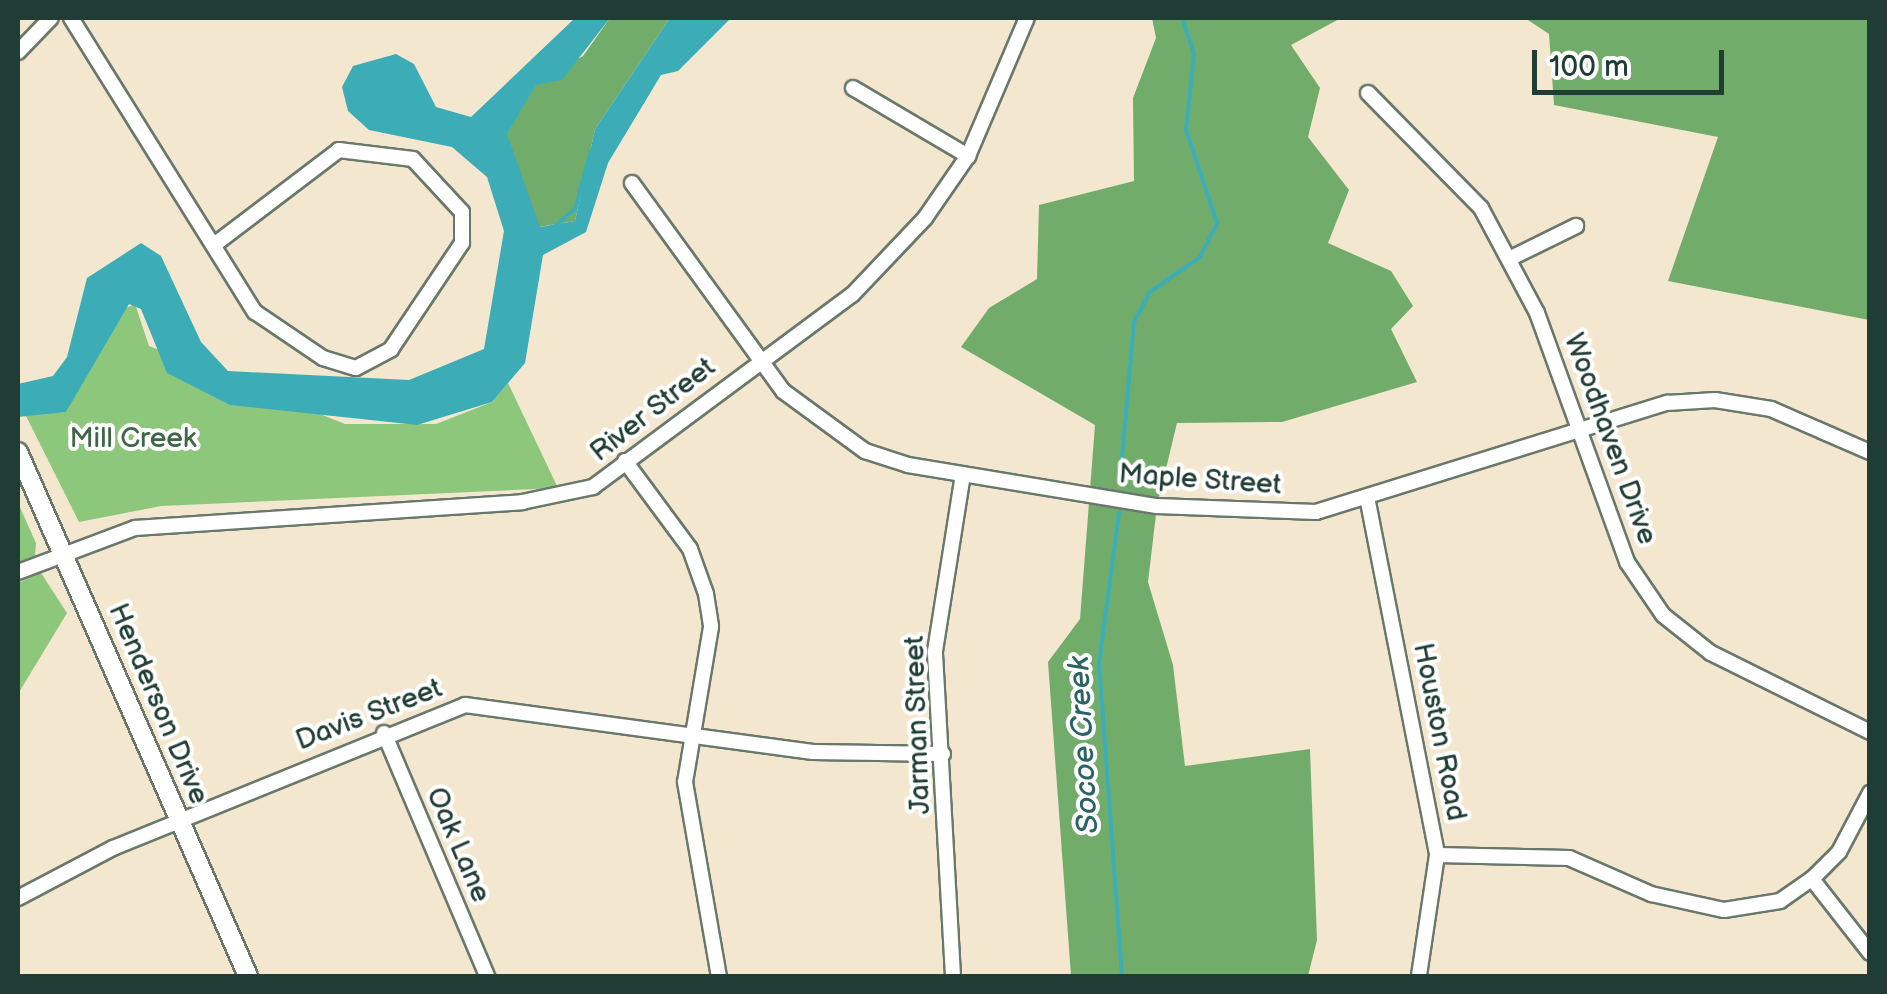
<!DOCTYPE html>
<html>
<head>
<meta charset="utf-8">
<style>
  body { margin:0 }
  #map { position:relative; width:1887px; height:994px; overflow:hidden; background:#f3e7cf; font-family:"Balsamiq Sans",sans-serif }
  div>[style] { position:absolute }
  .green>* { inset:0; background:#8dc77b }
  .forest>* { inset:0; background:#72ac6b }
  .water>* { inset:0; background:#3cadb7 }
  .stream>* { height:4px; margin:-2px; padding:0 2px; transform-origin:2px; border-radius:2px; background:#3cadb7 }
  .roads { filter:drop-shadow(2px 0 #69786a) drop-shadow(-2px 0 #69786a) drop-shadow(0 2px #69786a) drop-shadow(0 -2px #69786a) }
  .minor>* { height:14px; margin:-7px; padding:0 7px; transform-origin:7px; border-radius:7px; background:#fff }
  .major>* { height:18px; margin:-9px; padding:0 9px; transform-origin:9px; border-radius:9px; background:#fff }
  span { translate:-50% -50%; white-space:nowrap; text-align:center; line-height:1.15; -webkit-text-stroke:8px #fff; paint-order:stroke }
  .street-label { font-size:28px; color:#1f3d34 }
  .park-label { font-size:28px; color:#406649 }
  .water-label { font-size:30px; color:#296462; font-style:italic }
  .frame { position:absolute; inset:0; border:20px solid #1f3d34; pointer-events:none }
  .scale { position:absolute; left:1532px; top:50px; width:192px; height:45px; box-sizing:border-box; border:5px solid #1f3d34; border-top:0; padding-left:12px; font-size:30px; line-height:35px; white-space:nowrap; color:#1f3d34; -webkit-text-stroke:8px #fff; paint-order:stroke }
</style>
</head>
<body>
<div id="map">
  <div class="green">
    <div style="clip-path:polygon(135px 304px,149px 346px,345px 424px,436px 424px,492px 402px,508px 383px,558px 488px,161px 506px,79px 522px,25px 414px,66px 412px,117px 312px)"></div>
    <div style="clip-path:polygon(18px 503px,36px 543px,35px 556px,18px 565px)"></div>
    <div style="clip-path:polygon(41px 573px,67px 613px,18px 694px,18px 583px)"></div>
  </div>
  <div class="forest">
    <div style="clip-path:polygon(610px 18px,670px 18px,595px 129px,575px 221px,539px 227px,506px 135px,536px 84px,583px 56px)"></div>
    <div style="clip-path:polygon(1152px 18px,1341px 18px,1291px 45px,1320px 88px,1308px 137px,1349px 190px,1328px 243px,1391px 271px,1413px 306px,1391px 329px,1417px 382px,1282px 422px,1177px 423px,1157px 506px,1148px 582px,1173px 665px,1185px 766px,1310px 749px,1317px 940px,1308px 976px,1071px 976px,1048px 662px,1080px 619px,1095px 425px,961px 347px,989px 308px,1037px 279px,1039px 205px,1134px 181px,1133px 98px,1156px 38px)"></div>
    <div style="clip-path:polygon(1525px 18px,1869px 18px,1869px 320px,1668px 281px,1718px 137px,1554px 105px,1549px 34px)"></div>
  </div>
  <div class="water">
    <div style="clip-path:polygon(575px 18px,610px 18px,562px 80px,536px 85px,507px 134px,540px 227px,575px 221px,595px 129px,670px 18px,731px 18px,678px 71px,661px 75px,608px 163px,586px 232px,543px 255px,525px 363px,492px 402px,417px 425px,230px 405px,167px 373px,141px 309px,129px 304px,66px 412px,18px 417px,18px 384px,53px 376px,67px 357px,87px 278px,141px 243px,161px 256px,201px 342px,228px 371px,409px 380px,484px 349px,504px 231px,487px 177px,452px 147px,369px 130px,348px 111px,342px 87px,353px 66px,396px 54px,414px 64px,436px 107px,471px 117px)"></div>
  </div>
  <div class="stream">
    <div style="left:553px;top:228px;width:29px;rotate:-41deg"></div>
    <div style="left:575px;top:209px;width:60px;rotate:-74.6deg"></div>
    <div style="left:1120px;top:479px;width:158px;rotate:-84.9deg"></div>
    <div style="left:1134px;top:322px;width:34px;rotate:-62deg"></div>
    <div style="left:1150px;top:292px;width:61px;rotate:-35deg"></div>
    <div style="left:1200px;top:257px;width:38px;rotate:-63deg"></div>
    <div style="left:1217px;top:223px;width:98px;rotate:-108.4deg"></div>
    <div style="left:1186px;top:130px;width:76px;rotate:-84deg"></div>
    <div style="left:1194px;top:54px;width:38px;rotate:-108deg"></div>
    <div style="left:1119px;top:512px;width:152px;rotate:97.5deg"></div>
    <div style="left:1099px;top:663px;width:314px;rotate:85.8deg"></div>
  </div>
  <div class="roads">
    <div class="minor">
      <div style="left:71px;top:18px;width:347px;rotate:58deg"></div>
      <div style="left:255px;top:312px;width:82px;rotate:34.1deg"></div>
      <div style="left:323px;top:358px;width:34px;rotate:17deg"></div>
      <div style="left:356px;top:368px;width:40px;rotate:-28deg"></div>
      <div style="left:391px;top:349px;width:128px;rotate:-56.2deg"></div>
      <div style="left:462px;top:243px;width:31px;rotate:-90deg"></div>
      <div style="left:462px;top:212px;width:72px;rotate:-132.8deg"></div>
      <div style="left:413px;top:159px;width:75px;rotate:-173.1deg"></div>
      <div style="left:339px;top:150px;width:156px;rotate:142.8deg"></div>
      <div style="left:18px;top:52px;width:47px;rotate:-45.9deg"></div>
      <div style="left:853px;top:88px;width:134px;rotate:30.6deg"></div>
      <div style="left:1368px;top:93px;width:161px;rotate:45.5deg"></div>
      <div style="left:1481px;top:208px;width:119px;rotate:61.9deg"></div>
      <div style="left:1537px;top:313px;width:265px;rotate:70.1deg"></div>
      <div style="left:1627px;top:562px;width:64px;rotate:55.8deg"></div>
      <div style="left:1663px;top:615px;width:61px;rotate:38.4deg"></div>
      <div style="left:1711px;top:653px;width:178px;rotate:26.4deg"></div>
      <div style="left:632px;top:183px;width:257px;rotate:54deg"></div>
      <div style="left:783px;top:391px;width:102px;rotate:36.2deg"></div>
      <div style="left:865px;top:451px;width:45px;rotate:18deg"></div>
      <div style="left:908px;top:465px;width:252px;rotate:9.4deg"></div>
      <div style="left:1157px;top:506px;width:159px;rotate:2.2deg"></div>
      <div style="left:1316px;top:512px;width:368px;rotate:-17.3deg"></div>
      <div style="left:1667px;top:403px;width:48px;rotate:-3.6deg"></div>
      <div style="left:1715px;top:400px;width:57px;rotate:9.1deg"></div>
      <div style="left:1771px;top:409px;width:108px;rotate:23.5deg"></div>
      <div style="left:1509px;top:259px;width:75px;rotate:-26.2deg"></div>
      <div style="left:625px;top:461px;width:109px;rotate:53.5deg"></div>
      <div style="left:690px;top:549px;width:48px;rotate:70.4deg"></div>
      <div style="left:706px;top:594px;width:33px;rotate:81deg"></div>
      <div style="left:711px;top:627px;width:157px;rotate:99.5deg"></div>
      <div style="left:685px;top:782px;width:197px;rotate:80.1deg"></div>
      <div style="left:1367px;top:497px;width:365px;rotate:78.9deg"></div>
      <div style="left:1437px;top:855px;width:122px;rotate:98.5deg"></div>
      <div style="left:18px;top:572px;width:125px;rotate:-20.6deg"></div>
      <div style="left:135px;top:528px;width:388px;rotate:-3.8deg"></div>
      <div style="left:522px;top:502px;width:73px;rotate:-11.9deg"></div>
      <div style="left:593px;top:487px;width:322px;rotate:-36.6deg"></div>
      <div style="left:852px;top:295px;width:106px;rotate:-46.5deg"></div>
      <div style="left:925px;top:218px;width:75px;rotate:-55.3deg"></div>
      <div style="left:968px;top:156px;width:150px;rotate:-66.9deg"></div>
      <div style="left:384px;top:733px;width:264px;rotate:67deg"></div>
      <div style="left:1437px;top:855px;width:132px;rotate:1.3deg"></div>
      <div style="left:1569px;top:858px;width:90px;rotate:23.7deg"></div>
      <div style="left:1651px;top:894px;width:75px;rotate:12.4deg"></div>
      <div style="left:1724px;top:910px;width:57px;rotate:-9.1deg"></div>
      <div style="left:1780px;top:901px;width:39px;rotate:-35deg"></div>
      <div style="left:1812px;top:879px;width:38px;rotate:-45deg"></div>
      <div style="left:1839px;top:852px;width:67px;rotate:-62.3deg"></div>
      <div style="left:1812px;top:879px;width:94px;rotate:51.9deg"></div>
      <div style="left:18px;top:898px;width:107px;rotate:-27.8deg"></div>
      <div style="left:113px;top:848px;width:380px;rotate:-22.1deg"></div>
      <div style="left:465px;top:705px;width:351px;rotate:7.7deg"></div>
      <div style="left:813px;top:752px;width:130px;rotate:0.9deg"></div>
      <div style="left:953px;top:976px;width:325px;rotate:-93.2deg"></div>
      <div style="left:935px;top:651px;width:179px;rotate:-81deg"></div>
    </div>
    <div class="major">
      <div style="left:18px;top:452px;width:572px;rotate:66.3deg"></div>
    </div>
  </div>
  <div class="street-label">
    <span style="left:653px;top:410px;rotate:-38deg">River Street</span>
    <span style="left:1610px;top:439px;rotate:70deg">Woodhaven Drive</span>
    <span style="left:1200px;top:480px;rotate:4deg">Maple Street</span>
    <span style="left:158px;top:704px;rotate:67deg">Henderson Drive</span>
    <span style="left:369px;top:715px;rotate:-21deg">Davis Street</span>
    <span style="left:918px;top:725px;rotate:-92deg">Jarman Street</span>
    <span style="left:1439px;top:732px;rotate:79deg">Houston Road</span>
    <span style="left:458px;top:845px;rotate:67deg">Oak Lane</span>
  </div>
  <div class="park-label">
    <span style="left:133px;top:439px">Mill Creek</span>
  </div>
  <div class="water-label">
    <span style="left:1084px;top:745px;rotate:-93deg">Socoe Creek</span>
  </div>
  <div class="frame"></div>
  <div class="scale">100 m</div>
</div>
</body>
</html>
